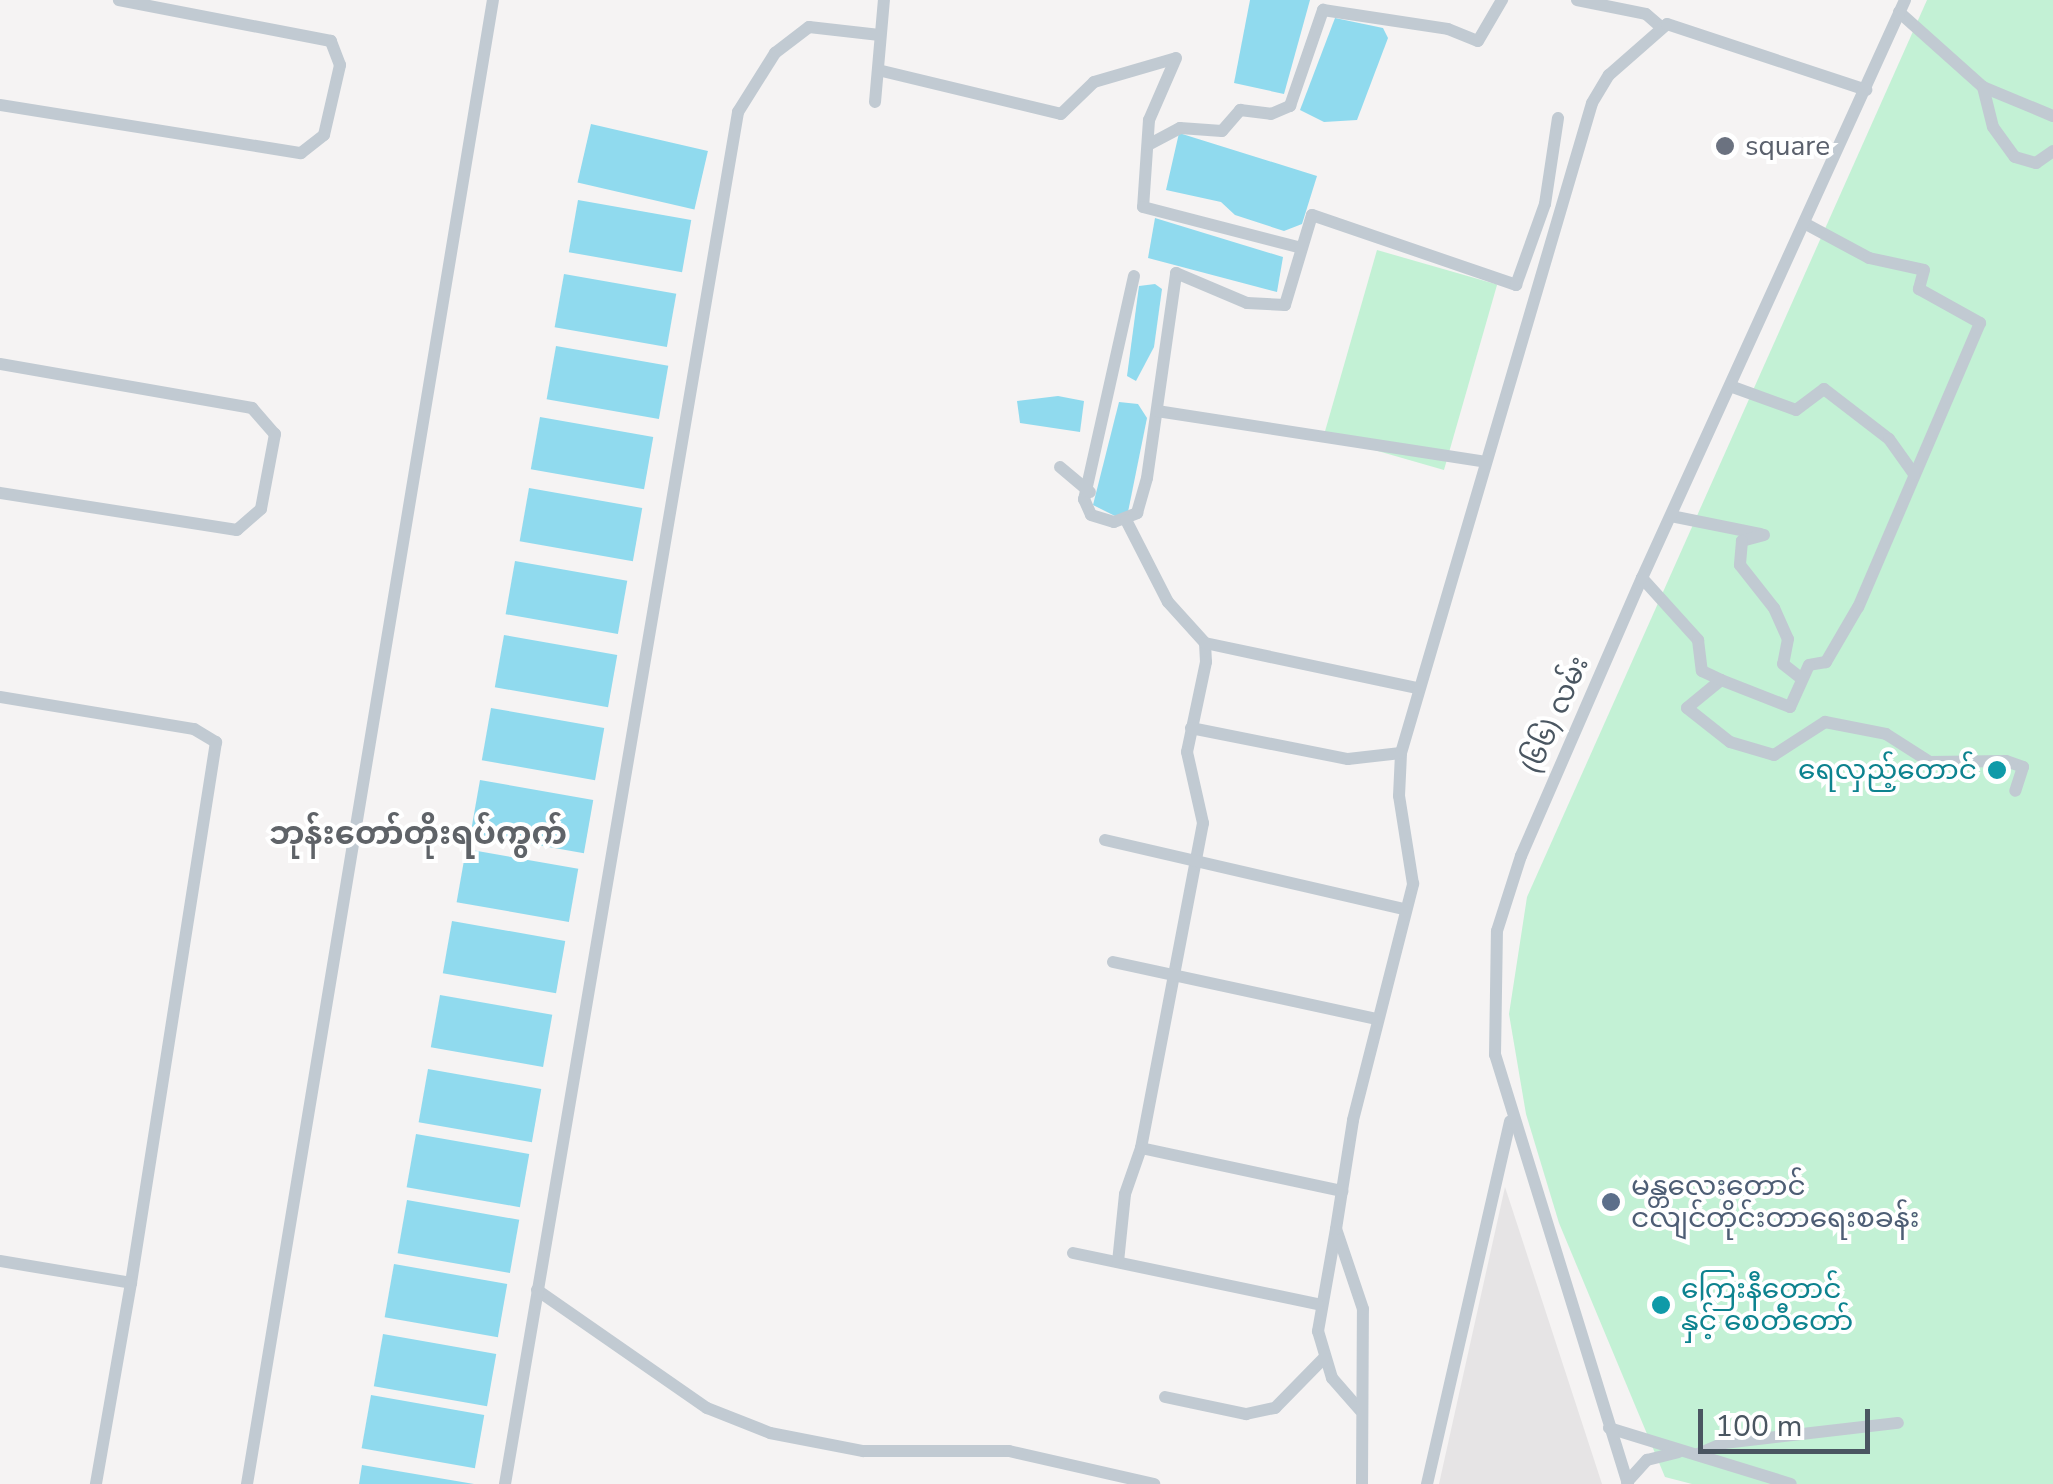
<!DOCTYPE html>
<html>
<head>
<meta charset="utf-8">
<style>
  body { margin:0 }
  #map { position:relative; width:2053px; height:1484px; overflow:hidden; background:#f5f3f3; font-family:"Nunito Sans","Noto Sans Myanmar",sans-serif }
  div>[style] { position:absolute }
  .education>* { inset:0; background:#e6e4e5 }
  .green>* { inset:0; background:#c3f1d5; transform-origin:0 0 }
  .water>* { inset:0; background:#90daee; transform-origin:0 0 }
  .minor>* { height:12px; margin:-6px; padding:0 6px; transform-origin:6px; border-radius:6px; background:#c1cad2 }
  .dots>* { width:28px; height:28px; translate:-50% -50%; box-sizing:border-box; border:5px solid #fff; border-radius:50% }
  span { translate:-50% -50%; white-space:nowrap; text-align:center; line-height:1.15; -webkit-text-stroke:8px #fff; paint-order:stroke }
  .worship-label { font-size:28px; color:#5b616d }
  .left { translate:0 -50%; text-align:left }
  .street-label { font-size:28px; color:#4a5661 }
  .culture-label { font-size:28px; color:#0d838f }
  .right { translate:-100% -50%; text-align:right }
  .service-label { font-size:28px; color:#4e5e75 }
  .quarter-label { font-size:32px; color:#5f6368; font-weight:700 }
  .scale { position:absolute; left:1698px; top:1409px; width:172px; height:45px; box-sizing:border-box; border:5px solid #4a5661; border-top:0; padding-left:12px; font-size:30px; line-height:35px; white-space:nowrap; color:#4a5661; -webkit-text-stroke:8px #fff; paint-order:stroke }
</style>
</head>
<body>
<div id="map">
  <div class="education">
    <div style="clip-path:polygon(1505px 1187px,1602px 1484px,1439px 1484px)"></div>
  </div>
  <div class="green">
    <div style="clip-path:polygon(1927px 0,2053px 0,2053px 1484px,1692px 1484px,1665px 1477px,1559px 1223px,1526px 1114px,1509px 1014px,1527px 897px)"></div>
    <div style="left:1377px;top:250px;width:125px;height:193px;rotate:16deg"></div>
  </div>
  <div class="water">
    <div style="clip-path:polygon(1250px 0,1310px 0,1284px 94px,1234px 83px)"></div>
    <div style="clip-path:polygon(1335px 18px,1383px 28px,1388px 38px,1357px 120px,1324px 122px,1300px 110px)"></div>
    <div style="left:591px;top:124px;width:120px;height:60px;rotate:13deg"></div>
    <div style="clip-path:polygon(1179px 133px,1317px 176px,1302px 224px,1284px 231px,1235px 215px,1221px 202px,1166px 190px)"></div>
    <div style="left:578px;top:200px;width:115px;height:53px;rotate:10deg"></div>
    <div style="clip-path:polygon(1155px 218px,1283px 257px,1277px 292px,1148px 258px)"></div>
    <div style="left:564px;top:274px;width:114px;height:54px;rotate:10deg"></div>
    <div style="clip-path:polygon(1155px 284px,1162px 289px,1154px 347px,1136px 381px,1127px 376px,1139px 286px)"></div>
    <div style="left:556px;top:346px;width:114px;height:54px;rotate:10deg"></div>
    <div style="clip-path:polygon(1058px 396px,1084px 401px,1080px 432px,1020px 423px,1017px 401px)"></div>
    <div style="clip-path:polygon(1119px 402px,1138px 404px,1147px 418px,1128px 512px,1115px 516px,1093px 505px)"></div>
    <div style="left:540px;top:417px;width:115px;height:53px;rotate:10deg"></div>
    <div style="left:529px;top:488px;width:115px;height:54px;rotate:10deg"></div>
    <div style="left:515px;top:561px;width:114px;height:54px;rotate:10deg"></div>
    <div style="left:504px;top:635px;width:115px;height:53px;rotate:10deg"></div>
    <div style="left:491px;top:708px;width:115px;height:53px;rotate:10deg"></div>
    <div style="left:480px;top:780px;width:115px;height:54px;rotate:10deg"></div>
    <div style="left:466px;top:849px;width:114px;height:54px;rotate:10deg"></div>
    <div style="left:452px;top:921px;width:115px;height:53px;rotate:10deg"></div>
    <div style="left:440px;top:995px;width:114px;height:53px;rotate:10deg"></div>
    <div style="left:428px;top:1069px;width:115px;height:54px;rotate:10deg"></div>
    <div style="left:416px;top:1134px;width:115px;height:54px;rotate:10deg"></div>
    <div style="left:407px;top:1200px;width:114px;height:54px;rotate:10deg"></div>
    <div style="left:394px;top:1264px;width:115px;height:54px;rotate:10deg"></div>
    <div style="left:383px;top:1334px;width:115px;height:53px;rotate:10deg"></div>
    <div style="left:371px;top:1395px;width:115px;height:54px;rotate:10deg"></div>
    <div style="clip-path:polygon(362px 1465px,474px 1484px,359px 1484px)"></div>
  </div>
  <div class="minor">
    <div style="left:1577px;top:0;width:70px;rotate:11.5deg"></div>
    <div style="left:1646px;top:14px;width:20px;rotate:41deg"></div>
    <div style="left:1899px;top:12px;width:113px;rotate:41.8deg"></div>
    <div style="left:1983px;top:87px;width:76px;rotate:22.5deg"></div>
    <div style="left:878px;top:70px;width:188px;rotate:13.5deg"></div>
    <div style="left:1061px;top:114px;width:46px;rotate:-44.1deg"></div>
    <div style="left:1094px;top:82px;width:85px;rotate:-16.3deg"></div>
    <div style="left:1176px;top:58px;width:68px;rotate:113.5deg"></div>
    <div style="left:1149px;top:120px;width:87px;rotate:93.9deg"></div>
    <div style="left:1143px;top:207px;width:163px;rotate:14.5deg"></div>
    <div style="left:1983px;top:87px;width:41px;rotate:76deg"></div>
    <div style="left:1993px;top:127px;width:37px;rotate:54deg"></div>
    <div style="left:2015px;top:157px;width:22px;rotate:16deg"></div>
    <div style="left:2036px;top:163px;width:21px;rotate:-35deg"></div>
    <div style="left:875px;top:102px;width:102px;rotate:-85deg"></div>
    <div style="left:0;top:105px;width:305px;rotate:9.1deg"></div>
    <div style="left:301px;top:153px;width:29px;rotate:-38deg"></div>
    <div style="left:324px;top:135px;width:72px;rotate:-77.1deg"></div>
    <div style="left:340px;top:65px;width:26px;rotate:-111deg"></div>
    <div style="left:331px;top:41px;width:216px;rotate:-169.1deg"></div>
    <div style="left:1148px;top:145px;width:36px;rotate:-28deg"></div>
    <div style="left:1180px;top:128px;width:42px;rotate:4.1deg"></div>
    <div style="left:1222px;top:131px;width:28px;rotate:-49deg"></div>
    <div style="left:1240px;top:110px;width:31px;rotate:7deg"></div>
    <div style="left:1271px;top:114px;width:21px;rotate:-23deg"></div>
    <div style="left:1290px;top:106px;width:102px;rotate:-71deg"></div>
    <div style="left:1323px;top:10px;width:126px;rotate:8.6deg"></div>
    <div style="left:1448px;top:29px;width:32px;rotate:22deg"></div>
    <div style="left:1478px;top:41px;width:48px;rotate:-59.7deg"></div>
    <div style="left:1804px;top:223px;width:74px;rotate:28.3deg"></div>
    <div style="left:1869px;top:258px;width:56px;rotate:12.3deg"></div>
    <div style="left:1924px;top:270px;width:20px;rotate:105deg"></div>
    <div style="left:1919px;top:289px;width:70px;rotate:29.1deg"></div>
    <div style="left:1980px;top:323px;width:309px;rotate:113.2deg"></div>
    <div style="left:1858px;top:607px;width:64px;rotate:120.2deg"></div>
    <div style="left:1826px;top:662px;width:17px;rotate:170deg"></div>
    <div style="left:1809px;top:665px;width:46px;rotate:114.3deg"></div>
    <div style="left:1790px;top:707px;width:74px;rotate:-158.6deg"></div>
    <div style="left:1721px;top:680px;width:44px;rotate:140.5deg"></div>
    <div style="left:1687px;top:708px;width:55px;rotate:38.3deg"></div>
    <div style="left:1730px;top:742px;width:46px;rotate:16.5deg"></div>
    <div style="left:1774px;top:755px;width:61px;rotate:-32.9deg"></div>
    <div style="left:1825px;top:722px;width:62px;rotate:11.1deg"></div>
    <div style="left:1886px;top:734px;width:52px;rotate:32.5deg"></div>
    <div style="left:1930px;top:762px;width:76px;rotate:-0.8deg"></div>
    <div style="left:2006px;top:761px;width:18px;rotate:19deg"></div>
    <div style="left:2023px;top:767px;width:25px;rotate:108deg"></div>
    <div style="left:1134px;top:276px;width:229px;rotate:102.6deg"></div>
    <div style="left:1084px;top:499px;width:17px;rotate:66deg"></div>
    <div style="left:1091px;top:515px;width:24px;rotate:17deg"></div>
    <div style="left:1114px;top:522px;width:25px;rotate:-21deg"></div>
    <div style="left:1137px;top:513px;width:36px;rotate:-74deg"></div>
    <div style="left:1147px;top:478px;width:207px;rotate:-81.9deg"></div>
    <div style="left:1176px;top:273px;width:77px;rotate:22.9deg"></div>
    <div style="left:1247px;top:303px;width:38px;rotate:3deg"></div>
    <div style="left:1285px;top:305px;width:94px;rotate:-73.3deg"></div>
    <div style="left:1312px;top:215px;width:216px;rotate:18.9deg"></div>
    <div style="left:1516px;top:285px;width:86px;rotate:-70.3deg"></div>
    <div style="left:1545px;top:204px;width:87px;rotate:-81.4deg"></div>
    <div style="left:0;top:364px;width:256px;rotate:9.9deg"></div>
    <div style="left:252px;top:408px;width:35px;rotate:49deg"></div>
    <div style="left:275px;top:434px;width:76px;rotate:100.6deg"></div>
    <div style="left:261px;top:509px;width:32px;rotate:139deg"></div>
    <div style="left:237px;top:530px;width:240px;rotate:-171.1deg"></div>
    <div style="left:1730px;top:386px;width:70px;rotate:20deg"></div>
    <div style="left:1796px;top:410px;width:35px;rotate:-37deg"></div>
    <div style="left:1824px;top:389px;width:82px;rotate:37.6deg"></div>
    <div style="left:1889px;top:439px;width:43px;rotate:54.5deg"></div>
    <div style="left:1157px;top:411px;width:328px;rotate:8.8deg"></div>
    <div style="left:1060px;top:467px;width:39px;rotate:40deg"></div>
    <div style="left:1671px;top:516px;width:92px;rotate:11.3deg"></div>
    <div style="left:1126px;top:520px;width:92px;rotate:62.9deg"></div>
    <div style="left:1168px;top:602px;width:55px;rotate:47.9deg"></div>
    <div style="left:1205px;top:643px;width:19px;rotate:87deg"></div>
    <div style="left:1206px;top:662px;width:92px;rotate:101.9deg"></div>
    <div style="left:1187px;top:752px;width:73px;rotate:77.3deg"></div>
    <div style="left:1203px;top:823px;width:331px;rotate:100.8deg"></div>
    <div style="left:1141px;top:1148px;width:206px;rotate:12.1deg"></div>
    <div style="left:1764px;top:535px;width:23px;rotate:165deg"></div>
    <div style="left:1742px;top:541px;width:24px;rotate:95deg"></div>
    <div style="left:1740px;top:565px;width:55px;rotate:51.7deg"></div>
    <div style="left:1774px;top:608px;width:34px;rotate:66deg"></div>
    <div style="left:1788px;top:639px;width:25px;rotate:101deg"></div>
    <div style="left:1783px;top:664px;width:23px;rotate:38deg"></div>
    <div style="left:1642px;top:578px;width:84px;rotate:47.9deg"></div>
    <div style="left:1698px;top:640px;width:31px;rotate:83deg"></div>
    <div style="left:1702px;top:671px;width:21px;rotate:25deg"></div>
    <div style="left:1205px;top:643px;width:216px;rotate:12deg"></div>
    <div style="left:0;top:697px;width:197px;rotate:9.4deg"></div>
    <div style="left:194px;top:729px;width:26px;rotate:31deg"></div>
    <div style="left:216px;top:742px;width:548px;rotate:98.93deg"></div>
    <div style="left:1191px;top:728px;width:160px;rotate:11.2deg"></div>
    <div style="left:1348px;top:759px;width:53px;rotate:-6.5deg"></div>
    <div style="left:1105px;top:840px;width:307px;rotate:13deg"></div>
    <div style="left:1113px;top:962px;width:269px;rotate:12.2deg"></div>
    <div style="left:1336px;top:1229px;width:104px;rotate:100deg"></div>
    <div style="left:1318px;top:1331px;width:49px;rotate:73.4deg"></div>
    <div style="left:1332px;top:1378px;width:43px;rotate:48.8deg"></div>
    <div style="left:1073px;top:1253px;width:250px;rotate:11.8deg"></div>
    <div style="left:0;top:1261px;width:133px;rotate:9.5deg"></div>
    <div style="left:131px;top:1283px;width:204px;rotate:99.9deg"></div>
    <div style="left:1118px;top:1262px;width:68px;rotate:-84.1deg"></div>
    <div style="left:1125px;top:1194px;width:49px;rotate:-70.8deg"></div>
    <div style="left:537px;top:1290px;width:207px;rotate:34.8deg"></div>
    <div style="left:707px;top:1408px;width:68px;rotate:21.6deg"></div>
    <div style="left:770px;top:1433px;width:95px;rotate:11deg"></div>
    <div style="left:863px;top:1451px;width:146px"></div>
    <div style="left:1009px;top:1451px;width:149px;rotate:12.8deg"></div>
    <div style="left:1165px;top:1397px;width:83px;rotate:11.9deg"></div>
    <div style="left:1246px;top:1414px;width:30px;rotate:-12deg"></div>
    <div style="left:1275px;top:1408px;width:69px;rotate:-45.6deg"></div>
    <div style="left:1609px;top:1428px;width:190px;rotate:17.1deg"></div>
    <div style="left:1698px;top:1454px;width:28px;rotate:-23deg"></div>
    <div style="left:1724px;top:1443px;width:175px;rotate:-6.6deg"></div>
    <div style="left:1627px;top:1482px;width:30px;rotate:-48deg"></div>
    <div style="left:1647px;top:1460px;width:32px;rotate:-14deg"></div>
    <div style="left:247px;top:1484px;width:1504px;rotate:-80.59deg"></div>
    <div style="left:505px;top:1484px;width:1392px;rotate:-80.36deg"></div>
    <div style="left:738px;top:112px;width:70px;rotate:-57.9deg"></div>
    <div style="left:775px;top:53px;width:43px;rotate:-37.4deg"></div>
    <div style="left:809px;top:27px;width:71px;rotate:6.4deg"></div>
    <div style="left:1362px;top:1484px;width:175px;rotate:-89.7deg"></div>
    <div style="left:1363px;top:1309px;width:84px;rotate:-108.6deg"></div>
    <div style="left:1336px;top:1229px;width:110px;rotate:-81.1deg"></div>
    <div style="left:1353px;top:1120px;width:244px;rotate:-75.7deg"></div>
    <div style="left:1413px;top:884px;width:89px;rotate:-99deg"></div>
    <div style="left:1399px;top:796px;width:43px;rotate:-87.3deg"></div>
    <div style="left:1401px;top:753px;width:677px;rotate:-73.62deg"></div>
    <div style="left:1592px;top:103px;width:33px;rotate:-59deg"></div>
    <div style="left:1609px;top:75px;width:77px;rotate:-41.3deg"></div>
    <div style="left:1667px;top:24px;width:210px;rotate:18.3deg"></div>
    <div style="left:1427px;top:1484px;width:372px;rotate:-77.1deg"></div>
    <div style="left:1628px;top:1484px;width:449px;rotate:-107.2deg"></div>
    <div style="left:1495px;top:1055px;width:124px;rotate:-89.1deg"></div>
    <div style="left:1497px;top:931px;width:79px;rotate:-72.3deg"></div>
    <div style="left:1521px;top:856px;width:303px;rotate:-66.5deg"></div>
    <div style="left:1642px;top:578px;width:635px;rotate:-65.53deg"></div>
  </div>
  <div class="dots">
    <div style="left:1725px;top:146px;background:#6b7280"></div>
    <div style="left:1997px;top:770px;background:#0f9aa8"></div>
    <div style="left:1611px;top:1202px;background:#5c6f8a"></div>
    <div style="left:1661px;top:1305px;background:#0f9aa8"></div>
  </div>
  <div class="worship-label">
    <span class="left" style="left:1745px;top:146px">square</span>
  </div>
  <div class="street-label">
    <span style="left:1555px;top:715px;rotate:-66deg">(၆၆) လမ်း</span>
  </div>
  <div class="culture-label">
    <span class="right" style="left:1977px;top:770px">ရေလှည့်တောင်</span>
    <span class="left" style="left:1681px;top:1305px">ကြေးနီတောင်<br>နှင့် စေတီတော်</span>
  </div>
  <div class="service-label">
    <span class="left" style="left:1631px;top:1202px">မန္တလေးတောင်<br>ငလျင်တိုင်းတာရေးစခန်း</span>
  </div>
  <div class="quarter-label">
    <span style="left:418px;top:834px">ဘုန်းတော်တိုးရပ်ကွက်</span>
  </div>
  <div class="scale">100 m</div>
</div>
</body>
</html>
